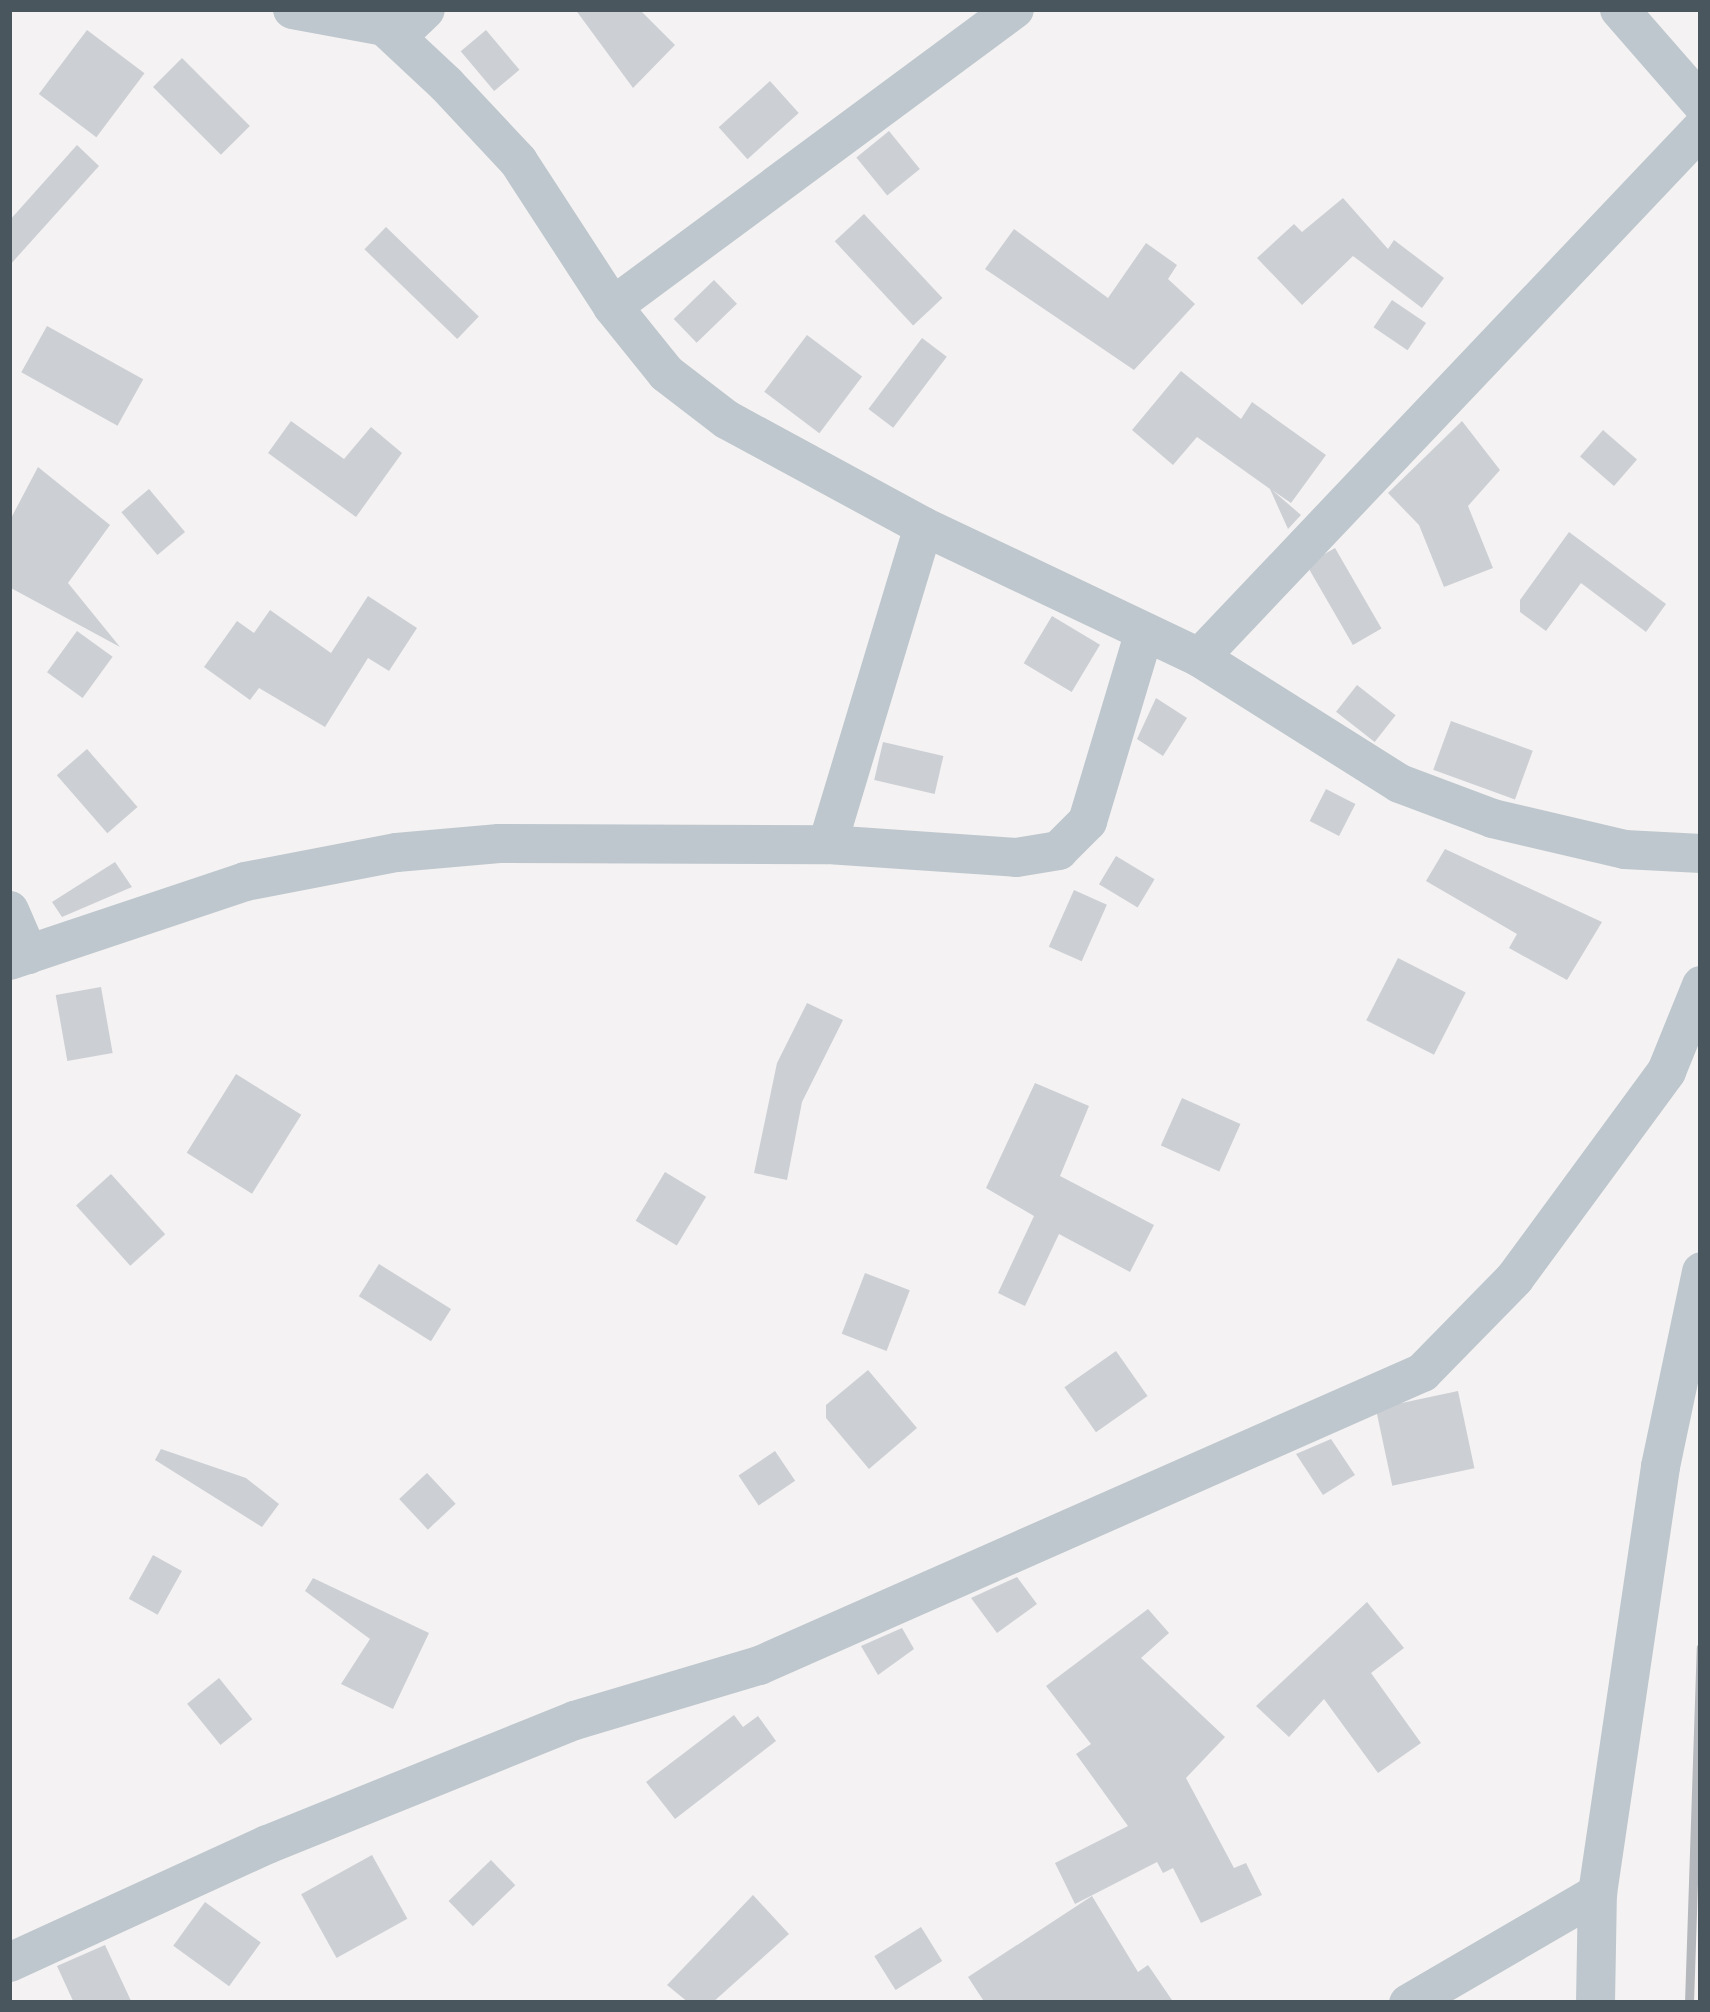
<!DOCTYPE html>
<html>
<head>
<meta charset="utf-8">
<style>
  body { margin:0 }
  #map { position:relative; width:1710px; height:2012px; overflow:hidden; background:#f4f2f2; font-family:"Fira Sans Condensed",sans-serif }
  div>[style] { position:absolute }
  .building>* { inset:0; background:#cccfd4; transform-origin:0 0 }
  .minor>* { height:39px; margin:-19.5px; padding:0 19.5px; transform-origin:19.5px; border-radius:19.5px; background:#bec7cd }
  .rail>* { height:9px; margin:-4.5px; padding:0 4.5px; transform-origin:4.5px; border-radius:4.5px; background:#b4b7bb }
  span { translate:-50% -50%; white-space:nowrap; text-align:center; line-height:1.15; -webkit-text-stroke:9px #fff; paint-order:stroke }
  .frame { position:absolute; inset:0; border:12px solid #4a565e; pointer-events:none }
</style>
</head>
<body>
<div id="map">
  <div class="building">
    <div style="clip-path:polygon(575px 9px,639px 9px,675px 45px,633px 88px)"></div>
    <div style="left:87px;top:30px;width:72px;height:80px;rotate:37deg"></div>
    <div style="left:486px;top:30px;width:52px;height:33px;rotate:50deg"></div>
    <div style="left:182px;top:58px;width:96px;height:41px;rotate:45deg"></div>
    <div style="left:770px;top:81px;width:43px;height:69px;rotate:48deg"></div>
    <div style="left:889px;top:131px;width:49px;height:42px;rotate:51deg"></div>
    <div style="clip-path:polygon(77px 145px,99px 166px,9px 266px,9px 221px)"></div>
    <div style="clip-path:polygon(1343px 198px,1388px 249px,1394px 240px,1444px 278px,1422px 308px,1353px 256px,1302px 305px,1257px 258px,1294px 224px,1302px 232px)"></div>
    <div style="left:864px;top:214px;width:115px;height:40px;rotate:47deg"></div>
    <div style="left:386px;top:227px;width:129px;height:31px;rotate:44deg"></div>
    <div style="clip-path:polygon(1014px 229px,1108px 298px,1146px 243px,1177px 265px,1168px 279px,1195px 304px,1134px 370px,985px 269px)"></div>
    <div style="left:714px;top:280px;width:33px;height:56px;rotate:46deg"></div>
    <div style="left:1392px;top:300px;width:41px;height:33px;rotate:34deg"></div>
    <div style="left:47px;top:326px;width:110px;height:53px;rotate:29deg"></div>
    <div style="left:807px;top:335px;width:69px;height:71px;rotate:37deg"></div>
    <div style="left:922px;top:338px;width:31px;height:89px;rotate:37deg"></div>
    <div style="clip-path:polygon(1181px 371px,1241px 419px,1252px 402px,1326px 455px,1291px 503px,1272px 490px,1301px 515px,1288px 529px,1270px 489px,1197px 437px,1173px 465px,1132px 430px)"></div>
    <div style="clip-path:polygon(291px 421px,344px 459px,371px 427px,402px 453px,356px 517px,268px 453px)"></div>
    <div style="clip-path:polygon(1462px 421px,1500px 470px,1468px 506px,1493px 568px,1444px 587px,1419px 525px,1388px 493px)"></div>
    <div style="left:1603px;top:430px;width:45px;height:35px;rotate:41deg"></div>
    <div style="clip-path:polygon(38px 467px,110px 525px,68px 583px,120px 647px,9px 587px,9px 522px)"></div>
    <div style="left:149px;top:489px;width:56px;height:36px;rotate:50deg"></div>
    <div style="clip-path:polygon(1569px 532px,1666px 604px,1646px 632px,1581px 583px,1546px 631px,1520px 612px,1520px 600px)"></div>
    <div style="left:1335px;top:548px;width:93px;height:33px;rotate:60deg"></div>
    <div style="clip-path:polygon(368px 596px,417px 628px,389px 671px,368px 658px,325px 727px,259px 688px,250px 700px,204px 667px,237px 621px,254px 633px,270px 610px,331px 653px)"></div>
    <div style="left:1052px;top:616px;width:56px;height:55px;rotate:31deg"></div>
    <div style="left:77px;top:631px;width:44px;height:51px;rotate:36deg"></div>
    <div style="left:1357px;top:685px;width:49px;height:34px;rotate:38deg"></div>
    <div style="clip-path:polygon(1156px 698px,1187px 718px,1163px 756px,1137px 739px)"></div>
    <div style="left:1451px;top:721px;width:87px;height:52px;rotate:20deg"></div>
    <div style="left:883px;top:742px;width:62px;height:39px;rotate:13deg"></div>
    <div style="left:87px;top:749px;width:77px;height:40px;rotate:49deg"></div>
    <div style="left:1326px;top:789px;width:33px;height:36px;rotate:27deg"></div>
    <div style="clip-path:polygon(1445px 849px,1602px 922px,1567px 980px,1509px 948px,1517px 934px,1426px 881px)"></div>
    <div style="left:1116px;top:856px;width:45px;height:33px;rotate:31deg"></div>
    <div style="clip-path:polygon(115px 862px,132px 887px,62px 917px,52px 902px)"></div>
    <div style="left:1074px;top:890px;width:36px;height:62px;rotate:24deg"></div>
    <div style="left:1398px;top:958px;width:76px;height:70px;rotate:27deg"></div>
    <div style="left:101px;top:987px;width:67px;height:46px;rotate:80deg"></div>
    <div style="clip-path:polygon(807px 1003px,843px 1020px,802px 1102px,787px 1180px,754px 1173px,777px 1063px)"></div>
    <div style="left:236px;top:1074px;width:77px;height:93px;rotate:32deg"></div>
    <div style="clip-path:polygon(1035px 1083px,1089px 1106px,1060px 1176px,1154px 1225px,1130px 1272px,1059px 1234px,1025px 1306px,998px 1293px,1034px 1216px,986px 1188px)"></div>
    <div style="left:1182px;top:1098px;width:64px;height:52px;rotate:24deg"></div>
    <div style="left:665px;top:1172px;width:48px;height:57px;rotate:31deg"></div>
    <div style="left:111px;top:1174px;width:81px;height:47px;rotate:48deg"></div>
    <div style="left:379px;top:1264px;width:85px;height:38px;rotate:32deg"></div>
    <div style="left:865px;top:1273px;width:48px;height:65px;rotate:21deg"></div>
    <div style="left:1116px;top:1351px;width:55px;height:63px;rotate:55deg"></div>
    <div style="clip-path:polygon(868px 1370px,917px 1428px,869px 1469px,826px 1418px,826px 1405px)"></div>
    <div style="left:1458px;top:1391px;width:79px;height:84px;rotate:78deg"></div>
    <div style="clip-path:polygon(1331px 1439px,1355px 1475px,1323px 1495px,1296px 1454px)"></div>
    <div style="clip-path:polygon(161px 1449px,246px 1478px,279px 1504px,262px 1527px,155px 1460px)"></div>
    <div style="left:775px;top:1451px;width:36px;height:44px;rotate:56deg"></div>
    <div style="left:427px;top:1473px;width:42px;height:38px;rotate:47deg"></div>
    <div style="left:153px;top:1555px;width:33px;height:50px;rotate:29deg"></div>
    <div style="clip-path:polygon(1017px 1577px,1037px 1604px,997px 1633px,971px 1598px)"></div>
    <div style="clip-path:polygon(313px 1578px,429px 1633px,393px 1709px,341px 1684px,370px 1639px,305px 1591px)"></div>
    <div style="clip-path:polygon(1367px 1602px,1404px 1648px,1371px 1673px,1421px 1743px,1378px 1773px,1324px 1699px,1289px 1737px,1256px 1706px)"></div>
    <div style="clip-path:polygon(1148px 1609px,1169px 1633px,1141px 1658px,1225px 1737px,1186px 1778px,1234px 1868px,1246px 1863px,1262px 1895px,1201px 1923px,1173px 1868px,1163px 1873px,1157px 1862px,1075px 1904px,1055px 1863px,1128px 1826px,1076px 1754px,1091px 1744px,1046px 1686px)"></div>
    <div style="clip-path:polygon(902px 1628px,914px 1649px,878px 1675px,861px 1646px)"></div>
    <div style="left:219px;top:1678px;width:53px;height:41px;rotate:51deg"></div>
    <div style="clip-path:polygon(734px 1715px,743px 1727px,758px 1716px,776px 1741px,675px 1819px,646px 1782px)"></div>
    <div style="left:372px;top:1855px;width:73px;height:81px;rotate:61deg"></div>
    <div style="left:491px;top:1860px;width:35px;height:59px;rotate:46deg"></div>
    <div style="clip-path:polygon(753px 1895px,789px 1934px,712px 2003px,689px 2003px,667px 1985px)"></div>
    <div style="clip-path:polygon(1092px 1896px,1138px 1972px,1148px 1965px,1174px 2003px,985px 2003px,968px 1977px)"></div>
    <div style="left:205px;top:1902px;width:69px;height:54px;rotate:36deg"></div>
    <div style="left:921px;top:1927px;width:40px;height:55px;rotate:58deg"></div>
    <div style="clip-path:polygon(105px 1945px,132px 2003px,74px 2003px,57px 1966px)"></div>
  </div>
  <div class="minor">
    <div style="left:292px;top:9px;width:94px;rotate:10.5deg"></div>
    <div style="left:384px;top:26px;width:85px;rotate:43.1deg"></div>
    <div style="left:446px;top:84px;width:105px;rotate:46.9deg"></div>
    <div style="left:518px;top:161px;width:173px;rotate:57deg"></div>
    <div style="left:612px;top:306px;width:86px;rotate:51.1deg"></div>
    <div style="left:666px;top:373px;width:76px;rotate:37.5deg"></div>
    <div style="left:726px;top:419px;width:224px;rotate:28.5deg"></div>
    <div style="left:923px;top:526px;width:306px;rotate:25.4deg"></div>
    <div style="left:1199px;top:657px;width:236px;rotate:32.2deg"></div>
    <div style="left:1399px;top:783px;width:99px;rotate:20.6deg"></div>
    <div style="left:1492px;top:818px;width:136px;rotate:13.2deg"></div>
    <div style="left:1624px;top:849px;width:77px;rotate:3deg"></div>
    <div style="left:1619px;top:9px;width:125px;rotate:48.9deg"></div>
    <div style="left:396px;top:37px;width:40px;rotate:-44deg"></div>
    <div style="left:612px;top:306px;width:500px;rotate:-36.5deg"></div>
    <div style="left:1199px;top:657px;width:729px;rotate:-46.5deg"></div>
    <div style="left:827px;top:844px;width:332px;rotate:-73.2deg"></div>
    <div style="left:9px;top:910px;width:48px;rotate:66.6deg"></div>
    <div style="left:9px;top:960px;width:249px;rotate:-18.5deg"></div>
    <div style="left:245px;top:881px;width:154px;rotate:-10.9deg"></div>
    <div style="left:396px;top:852px;width:103px;rotate:-5deg"></div>
    <div style="left:499px;top:843px;width:328px;rotate:0.2deg"></div>
    <div style="left:827px;top:844px;width:189px;rotate:3.9deg"></div>
    <div style="left:1016px;top:857px;width:43px;rotate:-9.5deg"></div>
    <div style="left:1058px;top:850px;width:41px;rotate:-45deg"></div>
    <div style="left:1087px;top:821px;width:198px;rotate:-73.3deg"></div>
    <div style="left:9px;top:1962px;width:284px;rotate:-24.6deg"></div>
    <div style="left:267px;top:1844px;width:331px;rotate:-22deg"></div>
    <div style="left:574px;top:1720px;width:193px;rotate:-16.6deg"></div>
    <div style="left:759px;top:1665px;width:725px;rotate:-23.84deg"></div>
    <div style="left:1422px;top:1372px;width:132px;rotate:-45.6deg"></div>
    <div style="left:1514px;top:1278px;width:257px;rotate:-53.7deg"></div>
    <div style="left:1666px;top:1071px;width:93px;rotate:-67.9deg"></div>
    <div style="left:1408px;top:2003px;width:219px;rotate:-30.2deg"></div>
    <div style="left:1595px;top:2003px;width:110px;rotate:-89deg"></div>
    <div style="left:1597px;top:1893px;width:432px;rotate:-81.6deg"></div>
    <div style="left:1660px;top:1466px;width:199px;rotate:-78.1deg"></div>
  </div>
  <div class="rail">
    <div style="left:1689px;top:2003px;width:356px;rotate:-88.1deg"></div>
  </div>
  <div class="frame"></div>
</div>
</body>
</html>
